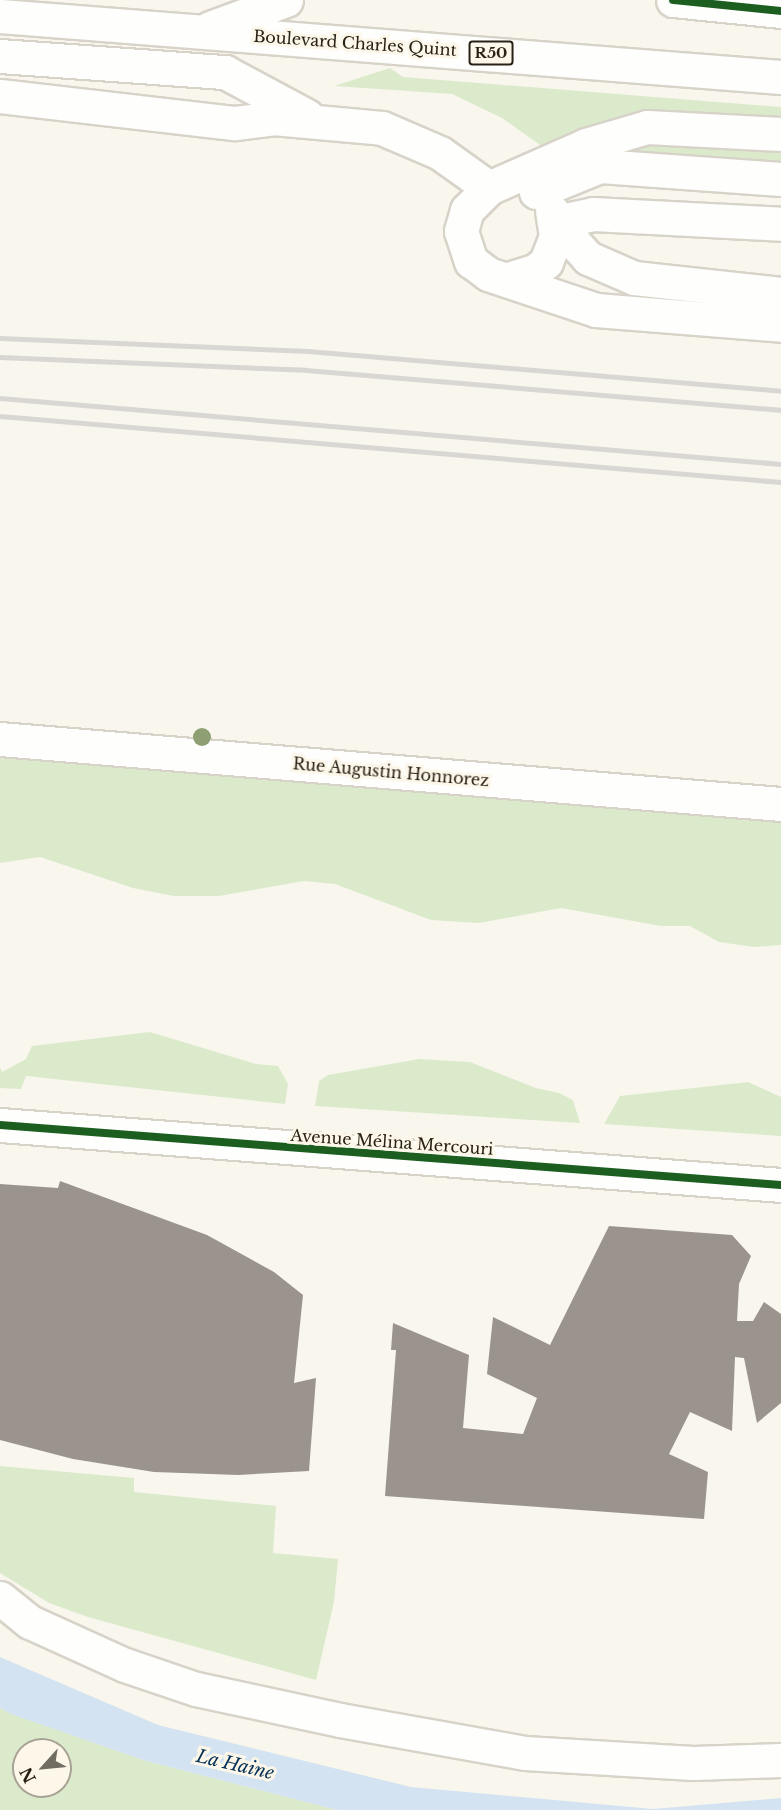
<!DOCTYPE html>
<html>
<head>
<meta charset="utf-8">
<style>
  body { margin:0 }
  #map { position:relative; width:781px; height:1810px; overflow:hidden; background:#f9f6ee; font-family:"Libre Baskerville",serif }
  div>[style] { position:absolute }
  .green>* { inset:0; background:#dceacc }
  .water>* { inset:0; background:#d4e3f1 }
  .building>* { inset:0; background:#9a948d }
  .roads { filter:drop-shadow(2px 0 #d7d3c9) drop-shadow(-2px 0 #d7d3c9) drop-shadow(0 2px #d7d3c9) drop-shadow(0 -2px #d7d3c9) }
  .minor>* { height:33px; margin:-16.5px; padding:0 16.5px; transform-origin:16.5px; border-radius:16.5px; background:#fefefc }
  .highway>* { height:33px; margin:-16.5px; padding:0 16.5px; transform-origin:16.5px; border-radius:16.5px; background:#fefefc }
  .rail>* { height:4.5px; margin:-2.25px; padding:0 2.25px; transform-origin:2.25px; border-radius:2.25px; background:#d9d7d4 }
  .cycleway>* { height:8px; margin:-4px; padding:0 4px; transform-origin:4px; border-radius:4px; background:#1b5e20 }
  .trees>* { width:18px; height:18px; margin:-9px; border-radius:50%; background:#8d9f73 }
  span { translate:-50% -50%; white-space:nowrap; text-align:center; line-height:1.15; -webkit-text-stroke:6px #fdf7ea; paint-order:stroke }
  .shield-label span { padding:2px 4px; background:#fdf7ea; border:2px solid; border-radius:4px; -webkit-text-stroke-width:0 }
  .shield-label { font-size:15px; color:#282216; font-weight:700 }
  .street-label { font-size:16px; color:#282216 }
  .water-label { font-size:18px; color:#043154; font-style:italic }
  .north { position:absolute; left:12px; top:1738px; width:60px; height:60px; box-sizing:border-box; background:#fdf7ea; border:2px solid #a8a295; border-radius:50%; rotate:243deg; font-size:16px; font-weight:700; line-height:24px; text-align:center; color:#282216 }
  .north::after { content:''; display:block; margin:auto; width:21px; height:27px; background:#716c62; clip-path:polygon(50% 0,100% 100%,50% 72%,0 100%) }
</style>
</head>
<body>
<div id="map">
  <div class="green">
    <div style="clip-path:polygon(390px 68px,403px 77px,781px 107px,781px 124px,543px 147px,502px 118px,452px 94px,334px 86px)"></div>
    <div style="clip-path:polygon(638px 141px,781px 148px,781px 167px,629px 154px)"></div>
    <div style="clip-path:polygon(0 758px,781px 821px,781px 945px,754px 947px,719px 942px,690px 926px,661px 926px,561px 908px,479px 923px,431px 920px,335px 884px,304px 881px,219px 896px,174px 896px,133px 888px,40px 857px,0 863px)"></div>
    <div style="clip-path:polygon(150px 1032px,256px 1064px,278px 1066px,288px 1084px,285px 1104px,26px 1076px,21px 1089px,0 1088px,0 1067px,2px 1072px,26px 1059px,32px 1046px)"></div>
    <div style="clip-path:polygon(419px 1059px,470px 1062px,536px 1088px,559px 1093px,573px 1100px,580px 1123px,315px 1106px,319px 1081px,328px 1075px)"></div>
    <div style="clip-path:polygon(748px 1082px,781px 1097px,781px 1136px,604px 1124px,620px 1096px)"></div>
    <div style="clip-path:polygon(0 1466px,134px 1478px,134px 1492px,276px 1506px,273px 1553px,338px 1559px,334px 1602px,316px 1680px,88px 1617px,49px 1603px,0 1573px)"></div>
    <div style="clip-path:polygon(evenodd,0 1708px,143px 1760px,337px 1810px,0 1810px,0 1708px,24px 1750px,60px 1750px,60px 1786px,24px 1786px,24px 1750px)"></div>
  </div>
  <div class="water">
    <div style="clip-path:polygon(0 1657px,158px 1725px,411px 1787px,653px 1809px,781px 1798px,781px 1810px,337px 1810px,143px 1760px,11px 1714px,0 1708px)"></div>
  </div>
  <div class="building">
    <div style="clip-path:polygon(60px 1181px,207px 1235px,274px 1272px,303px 1295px,294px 1383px,316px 1378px,309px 1471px,238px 1475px,154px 1472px,73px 1459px,0 1440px,0 1184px,58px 1188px)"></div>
    <div style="clip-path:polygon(609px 1226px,732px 1235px,751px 1256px,739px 1284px,737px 1321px,753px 1321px,764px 1302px,781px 1314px,781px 1403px,757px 1423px,744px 1358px,735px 1357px,732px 1431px,690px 1412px,669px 1454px,708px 1472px,704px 1519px,385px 1496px,396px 1350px,391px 1350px,393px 1323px,469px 1355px,463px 1428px,523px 1434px,537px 1398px,487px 1374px,493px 1317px,550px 1345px)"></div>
  </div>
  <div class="roads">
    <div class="minor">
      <div style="left:673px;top:0;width:109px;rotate:5.8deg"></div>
      <div style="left:0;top:56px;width:226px;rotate:4.1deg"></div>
      <div style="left:225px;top:72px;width:93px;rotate:28.2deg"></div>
      <div style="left:0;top:96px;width:237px;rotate:6.6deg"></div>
      <div style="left:235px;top:123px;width:38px;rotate:-7deg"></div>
      <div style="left:273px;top:118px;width:109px;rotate:5.2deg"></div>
      <div style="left:382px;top:128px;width:63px;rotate:23.3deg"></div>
      <div style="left:440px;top:153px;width:60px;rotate:35.5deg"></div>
      <div style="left:781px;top:134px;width:134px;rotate:-177deg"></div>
      <div style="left:647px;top:127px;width:64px;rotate:163.6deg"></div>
      <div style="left:586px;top:145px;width:106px;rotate:156.1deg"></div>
      <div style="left:489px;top:188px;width:31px;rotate:135deg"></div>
      <div style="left:467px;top:210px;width:22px;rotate:106deg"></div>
      <div style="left:461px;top:231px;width:32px;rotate:72deg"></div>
      <div style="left:471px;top:261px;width:21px;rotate:37deg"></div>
      <div style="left:488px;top:274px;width:114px;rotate:18.4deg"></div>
      <div style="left:596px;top:310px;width:186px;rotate:4.6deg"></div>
      <div style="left:536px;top:192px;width:69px;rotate:-22.1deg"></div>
      <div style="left:600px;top:166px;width:181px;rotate:4.1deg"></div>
      <div style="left:556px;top:222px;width:48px;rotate:48.4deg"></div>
      <div style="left:588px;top:258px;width:50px;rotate:23.5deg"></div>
      <div style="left:634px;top:278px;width:148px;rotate:6.2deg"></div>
      <div style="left:556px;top:222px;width:38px;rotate:-12deg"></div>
      <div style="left:593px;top:214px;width:188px;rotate:3deg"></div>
      <div style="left:508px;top:279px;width:28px;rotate:-17deg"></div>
      <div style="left:535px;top:271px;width:14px;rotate:-39deg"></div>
      <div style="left:546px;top:262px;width:28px;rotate:-69deg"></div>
      <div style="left:556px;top:236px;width:25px;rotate:-99deg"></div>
      <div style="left:0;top:739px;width:784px;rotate:4.76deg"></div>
      <div style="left:0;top:1125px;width:783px;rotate:4.39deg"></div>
      <div style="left:0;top:1598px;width:38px;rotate:39deg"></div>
      <div style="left:30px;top:1622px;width:104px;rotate:24.4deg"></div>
      <div style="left:125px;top:1665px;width:75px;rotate:18.7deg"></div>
      <div style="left:196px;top:1689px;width:147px;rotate:12.1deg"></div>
      <div style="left:340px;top:1720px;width:188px;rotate:10.1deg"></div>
      <div style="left:525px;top:1753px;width:168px;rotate:3.4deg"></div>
      <div style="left:693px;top:1763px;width:88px;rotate:-2deg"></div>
    </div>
    <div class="highway">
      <div style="left:0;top:16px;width:783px;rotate:4.47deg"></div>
      <div style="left:210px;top:28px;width:81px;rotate:-20.2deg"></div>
    </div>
  </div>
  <div class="rail">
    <div style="left:0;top:338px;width:308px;rotate:2.4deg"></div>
    <div style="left:308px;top:351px;width:475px;rotate:4.8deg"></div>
    <div style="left:0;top:357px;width:306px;rotate:2.4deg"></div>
    <div style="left:306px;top:370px;width:477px;rotate:4.8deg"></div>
    <div style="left:0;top:398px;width:784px;rotate:4.83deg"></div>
    <div style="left:0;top:416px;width:784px;rotate:4.83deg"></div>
  </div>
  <div class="cycleway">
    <div style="left:673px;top:0;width:109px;rotate:5.8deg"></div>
    <div style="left:0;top:1125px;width:783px;rotate:4.39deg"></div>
  </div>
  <div class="trees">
    <div style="left:202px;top:737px"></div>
  </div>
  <div class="shield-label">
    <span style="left:491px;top:53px">R50</span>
  </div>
  <div class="street-label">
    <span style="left:355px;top:43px;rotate:4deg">Boulevard Charles Quint</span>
    <span style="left:391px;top:772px;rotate:5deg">Rue Augustin Honnorez</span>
    <span style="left:392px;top:1142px;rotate:4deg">Avenue Mélina Mercouri</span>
  </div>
  <div class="water-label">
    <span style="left:235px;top:1765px;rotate:13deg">La Haine</span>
  </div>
  <div class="north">N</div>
</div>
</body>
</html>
